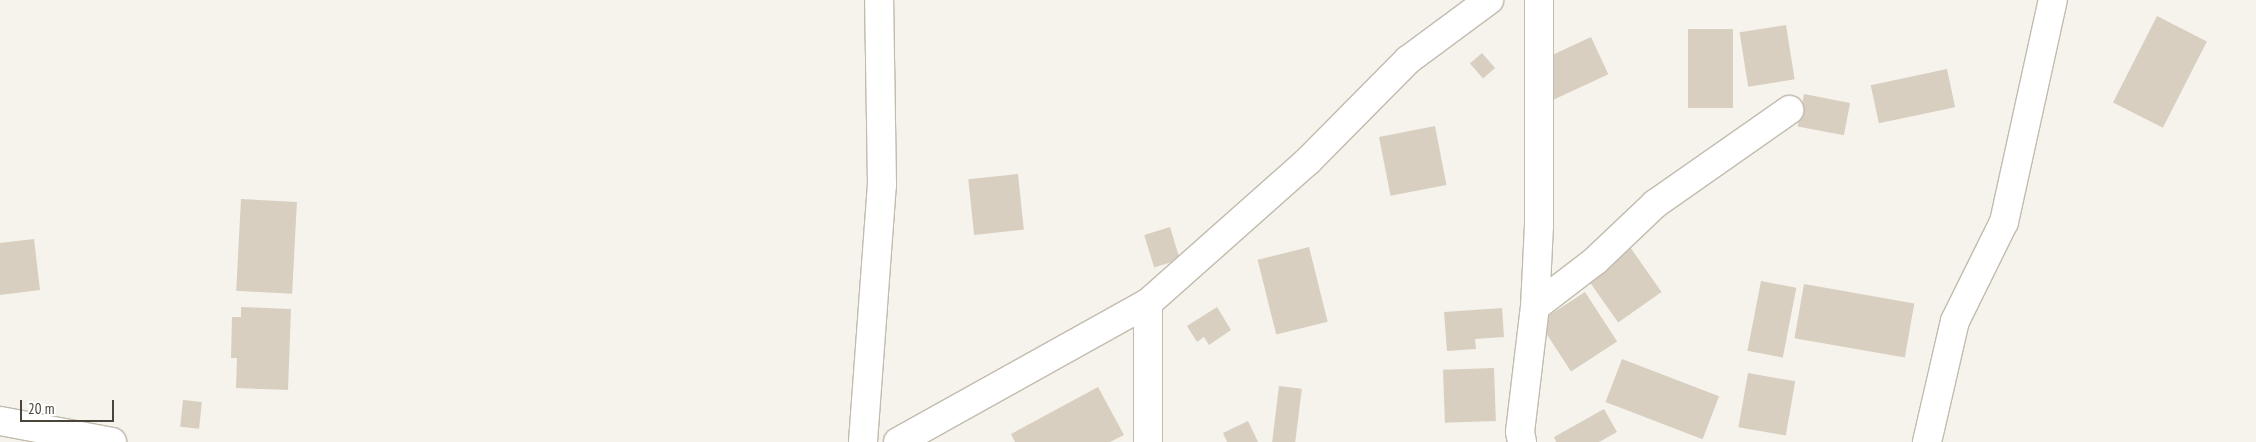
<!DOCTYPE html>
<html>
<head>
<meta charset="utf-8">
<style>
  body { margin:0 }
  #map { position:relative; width:2256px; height:442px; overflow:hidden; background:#f6f3ec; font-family:"PT Sans Narrow",sans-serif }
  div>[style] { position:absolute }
  .building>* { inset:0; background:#d8cfc1; transform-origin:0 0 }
  .roads { filter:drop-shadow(1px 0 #c2bbae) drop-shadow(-1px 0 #c2bbae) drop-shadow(0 1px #c2bbae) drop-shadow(0 -1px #c2bbae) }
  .street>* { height:28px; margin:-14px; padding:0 14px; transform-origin:14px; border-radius:14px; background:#fff }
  span { translate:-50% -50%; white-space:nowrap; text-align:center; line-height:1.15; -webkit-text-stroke:5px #fff; paint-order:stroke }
  .scale { position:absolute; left:20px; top:400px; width:94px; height:22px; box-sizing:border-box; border:2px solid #4b4439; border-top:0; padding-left:6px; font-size:15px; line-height:18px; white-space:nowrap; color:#4b4439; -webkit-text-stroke:4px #fff; paint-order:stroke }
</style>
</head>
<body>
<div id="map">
  <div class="building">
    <div style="left:2157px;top:16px;width:56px;height:97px;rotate:27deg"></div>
    <div style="left:1786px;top:25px;width:55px;height:47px;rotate:81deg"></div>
    <div style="left:1688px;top:29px;width:45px;height:79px"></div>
    <div style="left:1591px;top:37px;width:41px;height:60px;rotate:65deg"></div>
    <div style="left:1482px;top:53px;width:20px;height:16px;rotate:49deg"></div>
    <div style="left:1947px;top:69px;width:39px;height:78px;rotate:78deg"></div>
    <div style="left:1804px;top:94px;width:47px;height:33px;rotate:11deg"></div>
    <div style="left:1435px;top:126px;width:60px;height:57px;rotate:79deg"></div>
    <div style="left:1018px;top:174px;width:56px;height:50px;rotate:84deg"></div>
    <div style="left:241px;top:199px;width:56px;height:92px;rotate:3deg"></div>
    <div style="left:1170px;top:227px;width:34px;height:27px;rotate:73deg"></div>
    <div style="clip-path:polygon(34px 239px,40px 290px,0 295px,0 243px)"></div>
    <div style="left:1309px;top:247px;width:77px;height:53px;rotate:76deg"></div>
    <div style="left:1630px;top:247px;width:55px;height:53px;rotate:55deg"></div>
    <div style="left:1761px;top:281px;width:36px;height:71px;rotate:11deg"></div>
    <div style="left:1804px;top:284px;width:112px;height:55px;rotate:10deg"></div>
    <div style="left:1585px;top:292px;width:59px;height:55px;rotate:57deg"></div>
    <div style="clip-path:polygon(241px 307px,291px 309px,288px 390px,236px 388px,237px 358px,231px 358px,232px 317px,241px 317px)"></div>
    <div style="clip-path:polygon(1217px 307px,1231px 330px,1209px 345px,1204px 337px,1197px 342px,1187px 326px)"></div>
    <div style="clip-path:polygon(1502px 308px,1504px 337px,1475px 339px,1476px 349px,1447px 351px,1444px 312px)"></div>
    <div style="left:1622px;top:359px;width:104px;height:46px;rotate:21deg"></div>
    <div style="left:1494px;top:368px;width:53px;height:51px;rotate:88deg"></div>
    <div style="left:1748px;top:373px;width:48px;height:55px;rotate:10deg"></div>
    <div style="left:1279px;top:386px;width:23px;height:57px;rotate:7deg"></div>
    <div style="clip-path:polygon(1098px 387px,1124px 435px,1110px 442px,1015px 442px,1011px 434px)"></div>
    <div style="left:183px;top:400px;width:19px;height:27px;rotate:6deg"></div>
    <div style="clip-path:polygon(1604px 409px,1617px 432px,1599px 442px,1556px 442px,1554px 437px)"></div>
    <div style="clip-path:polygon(1248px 421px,1258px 442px,1227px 442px,1223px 433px)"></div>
  </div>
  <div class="roads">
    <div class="street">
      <div style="left:1148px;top:303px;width:139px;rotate:90deg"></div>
      <div style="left:1535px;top:307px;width:76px;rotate:-37.5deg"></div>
      <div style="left:1595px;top:261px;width:83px;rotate:-43.5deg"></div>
      <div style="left:1655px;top:204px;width:164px;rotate:-35deg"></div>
      <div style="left:0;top:421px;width:114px;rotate:10.6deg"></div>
      <div style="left:863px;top:442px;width:258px;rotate:-85.8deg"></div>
      <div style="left:882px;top:185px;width:185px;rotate:-90.9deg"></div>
      <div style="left:898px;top:442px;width:286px;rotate:-29.1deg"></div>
      <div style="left:1148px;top:303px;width:214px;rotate:-41.6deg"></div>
      <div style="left:1308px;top:161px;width:142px;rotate:-45.3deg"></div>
      <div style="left:1408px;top:60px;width:101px;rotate:-36.5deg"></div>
      <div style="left:1522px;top:442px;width:10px;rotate:-101deg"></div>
      <div style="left:1520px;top:432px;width:126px;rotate:-83.2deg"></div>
      <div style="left:1535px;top:307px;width:81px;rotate:-87.2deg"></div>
      <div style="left:1539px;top:226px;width:226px;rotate:-90deg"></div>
      <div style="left:1927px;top:442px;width:124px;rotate:-77deg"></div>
      <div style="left:1955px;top:321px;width:110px;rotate:-63.7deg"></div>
      <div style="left:2004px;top:222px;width:227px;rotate:-77.6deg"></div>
    </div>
  </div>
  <div class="scale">20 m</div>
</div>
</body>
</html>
